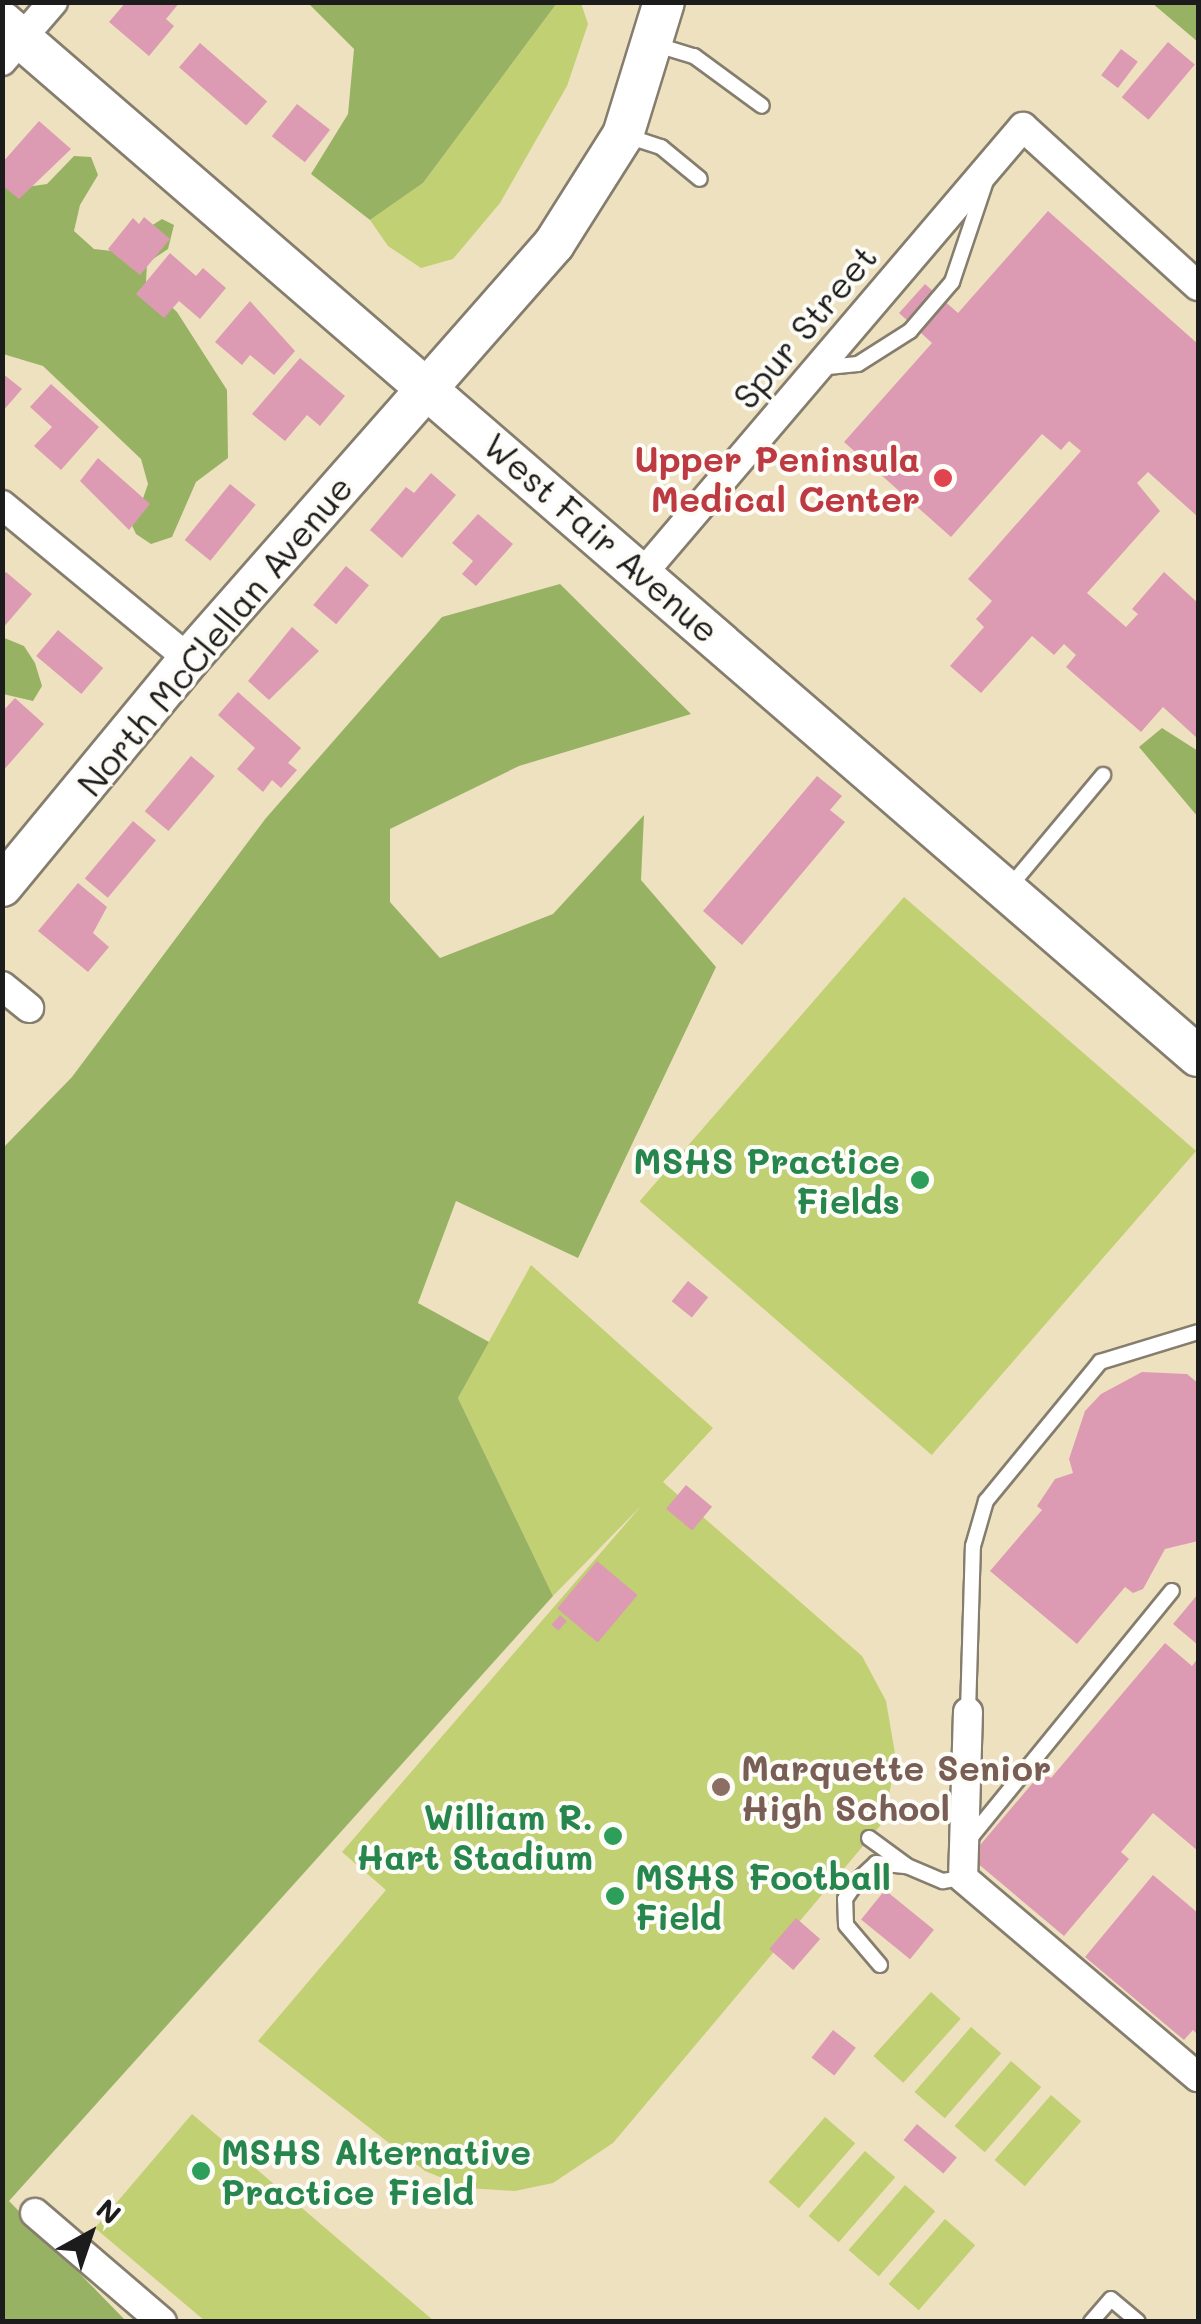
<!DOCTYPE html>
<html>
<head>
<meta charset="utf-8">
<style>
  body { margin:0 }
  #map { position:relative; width:1201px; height:2324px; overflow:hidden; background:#eee1c0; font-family:Mali,sans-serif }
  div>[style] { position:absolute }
  .green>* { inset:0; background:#c1d072; transform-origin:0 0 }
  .forest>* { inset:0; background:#98b264 }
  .building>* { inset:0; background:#dd9bb3; transform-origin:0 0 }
  .roads { filter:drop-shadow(2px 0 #857e6e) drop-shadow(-2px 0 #857e6e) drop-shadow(0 2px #857e6e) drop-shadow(0 -2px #857e6e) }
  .lane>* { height:14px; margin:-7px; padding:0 7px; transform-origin:7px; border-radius:7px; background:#fff }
  .street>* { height:28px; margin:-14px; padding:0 14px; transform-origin:14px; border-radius:14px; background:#fff }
  .secondary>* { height:40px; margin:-20px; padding:0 20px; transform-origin:20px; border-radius:20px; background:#fff }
  .dots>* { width:28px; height:28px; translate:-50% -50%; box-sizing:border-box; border:5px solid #fdfcf7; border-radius:50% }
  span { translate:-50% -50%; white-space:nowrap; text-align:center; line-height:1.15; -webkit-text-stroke:8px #fdfcf7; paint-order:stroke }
  .street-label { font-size:35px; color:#1c1c1c }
  .health-label { font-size:35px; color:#be3a42; font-weight:700 }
  .right { translate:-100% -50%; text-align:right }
  .leisure-label { font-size:35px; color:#27864d; font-weight:700 }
  .left { translate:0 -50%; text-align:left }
  .education-label { font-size:35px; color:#785e54; font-weight:700 }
  .frame { position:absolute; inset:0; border:5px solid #1c1c1c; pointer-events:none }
  .north { position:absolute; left:40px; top:2184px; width:100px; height:100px; -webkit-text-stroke:8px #fdfcf7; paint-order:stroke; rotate:40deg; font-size:28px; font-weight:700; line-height:40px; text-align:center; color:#1c1c1c }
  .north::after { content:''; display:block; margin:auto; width:35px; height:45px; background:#1c1c1c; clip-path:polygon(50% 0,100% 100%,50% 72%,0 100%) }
</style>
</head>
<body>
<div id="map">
  <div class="green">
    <div style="clip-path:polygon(557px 3px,581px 3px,588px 24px,567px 86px,500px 203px,453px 259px,421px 268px,388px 246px,370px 220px,423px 183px)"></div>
    <div style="left:904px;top:897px;width:387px;height:403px;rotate:41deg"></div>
    <div style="clip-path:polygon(531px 1265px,713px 1428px,663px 1482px,862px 1656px,886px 1701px,896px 1759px,884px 1821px,613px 2143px,553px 2183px,515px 2191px,467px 2188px,425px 2171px,258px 2041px,386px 1890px,342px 1852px,642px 1505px,553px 1596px,458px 1398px)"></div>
    <div style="left:931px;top:1992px;width:40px;height:86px;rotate:42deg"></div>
    <div style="left:971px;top:2027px;width:40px;height:86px;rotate:41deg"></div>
    <div style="left:1011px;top:2061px;width:40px;height:86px;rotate:41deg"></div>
    <div style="left:1051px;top:2095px;width:40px;height:86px;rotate:41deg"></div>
    <div style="clip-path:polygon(192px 2114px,434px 2321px,205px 2321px,95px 2228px)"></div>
    <div style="left:825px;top:2117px;width:40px;height:86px;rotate:41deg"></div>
    <div style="left:865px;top:2151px;width:40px;height:86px;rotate:41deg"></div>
    <div style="left:905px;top:2185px;width:40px;height:86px;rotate:41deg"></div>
    <div style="left:945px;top:2219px;width:40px;height:86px;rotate:41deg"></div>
  </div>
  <div class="forest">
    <div style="clip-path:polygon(308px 3px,557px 3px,423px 183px,370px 220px,311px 174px,348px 114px,354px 49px)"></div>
    <div style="clip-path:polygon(1152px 3px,1198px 3px,1198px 42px)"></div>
    <div style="clip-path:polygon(74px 156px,91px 157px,98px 175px,80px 205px,74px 231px,94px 249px,112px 251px,162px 219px,174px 225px,168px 249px,147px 263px,146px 283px,177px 312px,227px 390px,228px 458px,196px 482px,172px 537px,151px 544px,136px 534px,127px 515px,141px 504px,148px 484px,141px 459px,43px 366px,3px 354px,4px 180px,26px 187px,47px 184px)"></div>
    <div style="clip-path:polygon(560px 584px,691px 714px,519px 766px,390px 829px,390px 902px,440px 958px,553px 914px,644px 815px,641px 880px,716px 967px,578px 1258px,456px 1201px,418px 1303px,489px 1342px,458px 1398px,553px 1596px,9px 2201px,126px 2321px,3px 2321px,2px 1149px,72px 1077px,266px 818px,442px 617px)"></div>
    <div style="clip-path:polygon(2px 637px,24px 646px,35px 663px,42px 686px,33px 701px,3px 694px)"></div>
    <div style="clip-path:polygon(1162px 728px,1198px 751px,1198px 817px,1139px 747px)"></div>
  </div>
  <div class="building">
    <div style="clip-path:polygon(126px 2px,180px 2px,166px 19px,174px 26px,149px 56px,109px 22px)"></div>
    <div style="left:1168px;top:42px;width:35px;height:72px;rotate:40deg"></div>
    <div style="left:200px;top:43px;width:89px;height:32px;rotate:41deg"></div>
    <div style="left:1121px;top:49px;width:21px;height:33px;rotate:37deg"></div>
    <div style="left:297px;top:104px;width:42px;height:41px;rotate:38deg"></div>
    <div style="clip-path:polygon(39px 121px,71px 149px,19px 199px,2px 185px,2px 163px)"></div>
    <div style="clip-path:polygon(1048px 211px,1198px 344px,1198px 517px,1148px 472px,1137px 483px,1160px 511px,1087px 593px,1126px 627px,1138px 614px,1132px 609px,1164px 572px,1198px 603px,1198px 739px,1163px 707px,1141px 732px,1066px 667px,1076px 655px,1064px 644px,1054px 655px,1032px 636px,981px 693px,950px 666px,984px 627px,976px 619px,992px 601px,968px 579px,1081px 451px,1069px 441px,1061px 450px,1042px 434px,951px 537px,844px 442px,932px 343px,899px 313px,925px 284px,958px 313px)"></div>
    <div style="clip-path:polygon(144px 217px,170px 239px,140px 275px,108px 249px,133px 218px,139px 224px)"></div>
    <div style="clip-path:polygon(170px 253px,196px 276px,203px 268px,226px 288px,200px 319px,179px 301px,164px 318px,136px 294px)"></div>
    <div style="clip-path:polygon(250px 301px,295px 351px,274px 375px,250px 355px,242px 365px,215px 342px)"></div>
    <div style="clip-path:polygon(300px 358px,345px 396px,320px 426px,307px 415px,285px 441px,252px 414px)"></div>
    <div style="clip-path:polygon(2px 373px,22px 389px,2px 412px)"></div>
    <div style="clip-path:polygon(51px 384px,99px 427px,61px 470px,34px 446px,52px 427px,30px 407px)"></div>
    <div style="clip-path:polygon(98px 458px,150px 504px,129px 530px,80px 481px)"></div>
    <div style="clip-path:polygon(431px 473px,456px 495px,402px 558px,370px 530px,406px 487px,414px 493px)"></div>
    <div style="left:230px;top:484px;width:33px;height:72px;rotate:39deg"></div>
    <div style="clip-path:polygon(478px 514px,513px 544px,476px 586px,462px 574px,473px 561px,452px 543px)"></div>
    <div style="left:346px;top:566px;width:30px;height:51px;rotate:40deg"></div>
    <div style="clip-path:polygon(6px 572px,32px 594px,2px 629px,2px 576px)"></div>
    <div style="clip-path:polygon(292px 627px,319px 651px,269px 700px,248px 681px)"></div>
    <div style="left:58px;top:630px;width:59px;height:34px;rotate:40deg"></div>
    <div style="clip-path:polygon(238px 692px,301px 748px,288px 763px,297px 770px,281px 788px,272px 780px,263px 792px,237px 769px,255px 748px,218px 715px)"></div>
    <div style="clip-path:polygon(15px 698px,44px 724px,2px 772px,2px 712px)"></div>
    <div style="left:191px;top:756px;width:31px;height:72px;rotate:40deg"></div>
    <div style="clip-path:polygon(817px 776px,842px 796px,830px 810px,845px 822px,742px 945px,703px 911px)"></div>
    <div style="left:133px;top:821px;width:30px;height:75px;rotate:40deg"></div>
    <div style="clip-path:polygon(78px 883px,107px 907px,93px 933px,109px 947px,88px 972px,38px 931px)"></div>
    <div style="left:688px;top:1281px;width:26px;height:26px;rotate:39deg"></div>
    <div style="clip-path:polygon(1142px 1372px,1187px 1374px,1198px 1383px,1198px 1541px,1165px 1549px,1143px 1589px,1133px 1593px,1125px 1587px,1077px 1644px,990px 1571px,1042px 1510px,1037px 1506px,1055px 1479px,1073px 1473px,1069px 1459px,1085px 1411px,1101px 1394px)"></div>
    <div style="left:686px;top:1485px;width:34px;height:31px;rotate:40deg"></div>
    <div style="left:597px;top:1561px;width:53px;height:62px;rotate:40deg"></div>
    <div style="clip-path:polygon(1198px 1594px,1198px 1645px,1173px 1624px)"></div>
    <div style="left:560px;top:1615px;width:9px;height:13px;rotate:41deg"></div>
    <div style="clip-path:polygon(1165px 1643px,1192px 1666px,1198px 1658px,1198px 1851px,1153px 1813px,1121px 1852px,1129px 1859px,1064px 1936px,970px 1857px,1042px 1772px,1051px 1778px)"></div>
    <div style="clip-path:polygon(1153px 1875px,1198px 1913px,1198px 2035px,1193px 2030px,1184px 2040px,1085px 1957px)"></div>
    <div style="left:885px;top:1890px;width:63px;height:38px;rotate:39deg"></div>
    <div style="left:796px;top:1918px;width:32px;height:41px;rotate:41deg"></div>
    <div style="left:833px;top:2030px;width:29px;height:35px;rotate:38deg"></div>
    <div style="left:917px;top:2124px;width:52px;height:21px;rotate:40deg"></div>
  </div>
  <div class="roads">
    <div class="lane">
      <div style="left:657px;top:45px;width:39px;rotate:17deg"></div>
      <div style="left:694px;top:56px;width:84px;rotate:36.3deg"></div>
      <div style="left:624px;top:135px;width:39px;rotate:18deg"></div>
      <div style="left:661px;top:147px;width:50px;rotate:39.4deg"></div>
      <div style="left:818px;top:368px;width:40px;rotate:-5.7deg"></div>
      <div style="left:858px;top:364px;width:62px;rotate:-32.4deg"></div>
      <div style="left:910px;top:331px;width:65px;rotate:-49.4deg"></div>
      <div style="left:952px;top:282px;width:107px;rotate:-71.4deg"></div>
      <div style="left:1007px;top:890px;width:150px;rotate:-50.1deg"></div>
      <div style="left:968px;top:1712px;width:166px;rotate:-88.3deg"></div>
      <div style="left:973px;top:1546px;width:47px;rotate:-73.9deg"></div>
      <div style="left:986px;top:1501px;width:180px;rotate:-50.6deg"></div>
      <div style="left:1100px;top:1362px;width:102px;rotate:-17deg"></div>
      <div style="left:869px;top:1838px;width:46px;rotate:36.1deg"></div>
      <div style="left:967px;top:1842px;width:324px;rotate:-50.8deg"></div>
      <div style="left:880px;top:1965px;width:52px;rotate:-130.4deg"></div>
      <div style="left:846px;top:1925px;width:26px;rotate:-92deg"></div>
      <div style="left:845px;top:1899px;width:24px;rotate:-55deg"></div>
      <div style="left:859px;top:1879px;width:23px;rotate:-43deg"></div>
      <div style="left:876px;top:1863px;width:31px;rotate:6deg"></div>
      <div style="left:907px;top:1866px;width:39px;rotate:23deg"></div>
      <div style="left:943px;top:1881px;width:20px;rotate:-9deg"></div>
      <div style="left:1091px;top:2322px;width:30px;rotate:-49deg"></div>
      <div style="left:1111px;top:2299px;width:35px;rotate:40deg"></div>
    </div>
    <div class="street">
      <div style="left:2px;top:61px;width:78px;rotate:-49.2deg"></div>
      <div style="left:2px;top:505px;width:242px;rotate:39.5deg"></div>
      <div style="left:643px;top:573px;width:586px;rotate:-49.57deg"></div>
      <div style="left:1023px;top:127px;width:236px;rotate:42.3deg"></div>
      <div style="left:2px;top:986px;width:35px;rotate:39deg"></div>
      <div style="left:968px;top:1712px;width:166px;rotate:91.7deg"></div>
      <div style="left:963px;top:1878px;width:308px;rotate:40.3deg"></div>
      <div style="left:35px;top:2213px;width:167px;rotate:40.6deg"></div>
    </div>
    <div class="secondary">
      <div style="left:2px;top:22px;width:1581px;rotate:40.85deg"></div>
      <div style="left:2px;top:886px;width:294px;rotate:-50.5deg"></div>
      <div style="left:189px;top:659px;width:553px;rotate:-48.67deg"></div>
      <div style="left:554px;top:244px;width:129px;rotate:-57.7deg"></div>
      <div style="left:623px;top:135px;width:139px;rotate:-72.9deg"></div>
    </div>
  </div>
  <div class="dots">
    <div style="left:943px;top:478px;background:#e0444e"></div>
    <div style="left:920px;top:1180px;background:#2e9e5b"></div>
    <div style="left:721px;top:1787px;background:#8d6e63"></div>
    <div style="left:613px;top:1836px;background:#2e9e5b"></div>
    <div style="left:615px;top:1896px;background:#2e9e5b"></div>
    <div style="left:201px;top:2171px;background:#2e9e5b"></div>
  </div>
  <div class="street-label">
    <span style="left:804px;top:326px;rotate:-50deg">Spur Street</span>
    <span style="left:602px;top:537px;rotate:41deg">West Fair Avenue</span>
    <span style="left:214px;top:635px;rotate:-50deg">North McClellan Avenue</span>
  </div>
  <div class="health-label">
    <span class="right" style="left:920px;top:478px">Upper Peninsula<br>Medical Center</span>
  </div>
  <div class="leisure-label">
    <span class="right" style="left:900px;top:1180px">MSHS Practice<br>Fields</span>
    <span class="right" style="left:593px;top:1836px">William R.<br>Hart Stadium</span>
    <span class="left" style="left:635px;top:1896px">MSHS Football<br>Field</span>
    <span class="left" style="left:221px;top:2171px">MSHS Alternative<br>Practice Field</span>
  </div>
  <div class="education-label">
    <span class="left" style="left:741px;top:1787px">Marquette Senior<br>High School</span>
  </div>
  <div class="frame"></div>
  <div class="north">N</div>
</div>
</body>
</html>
